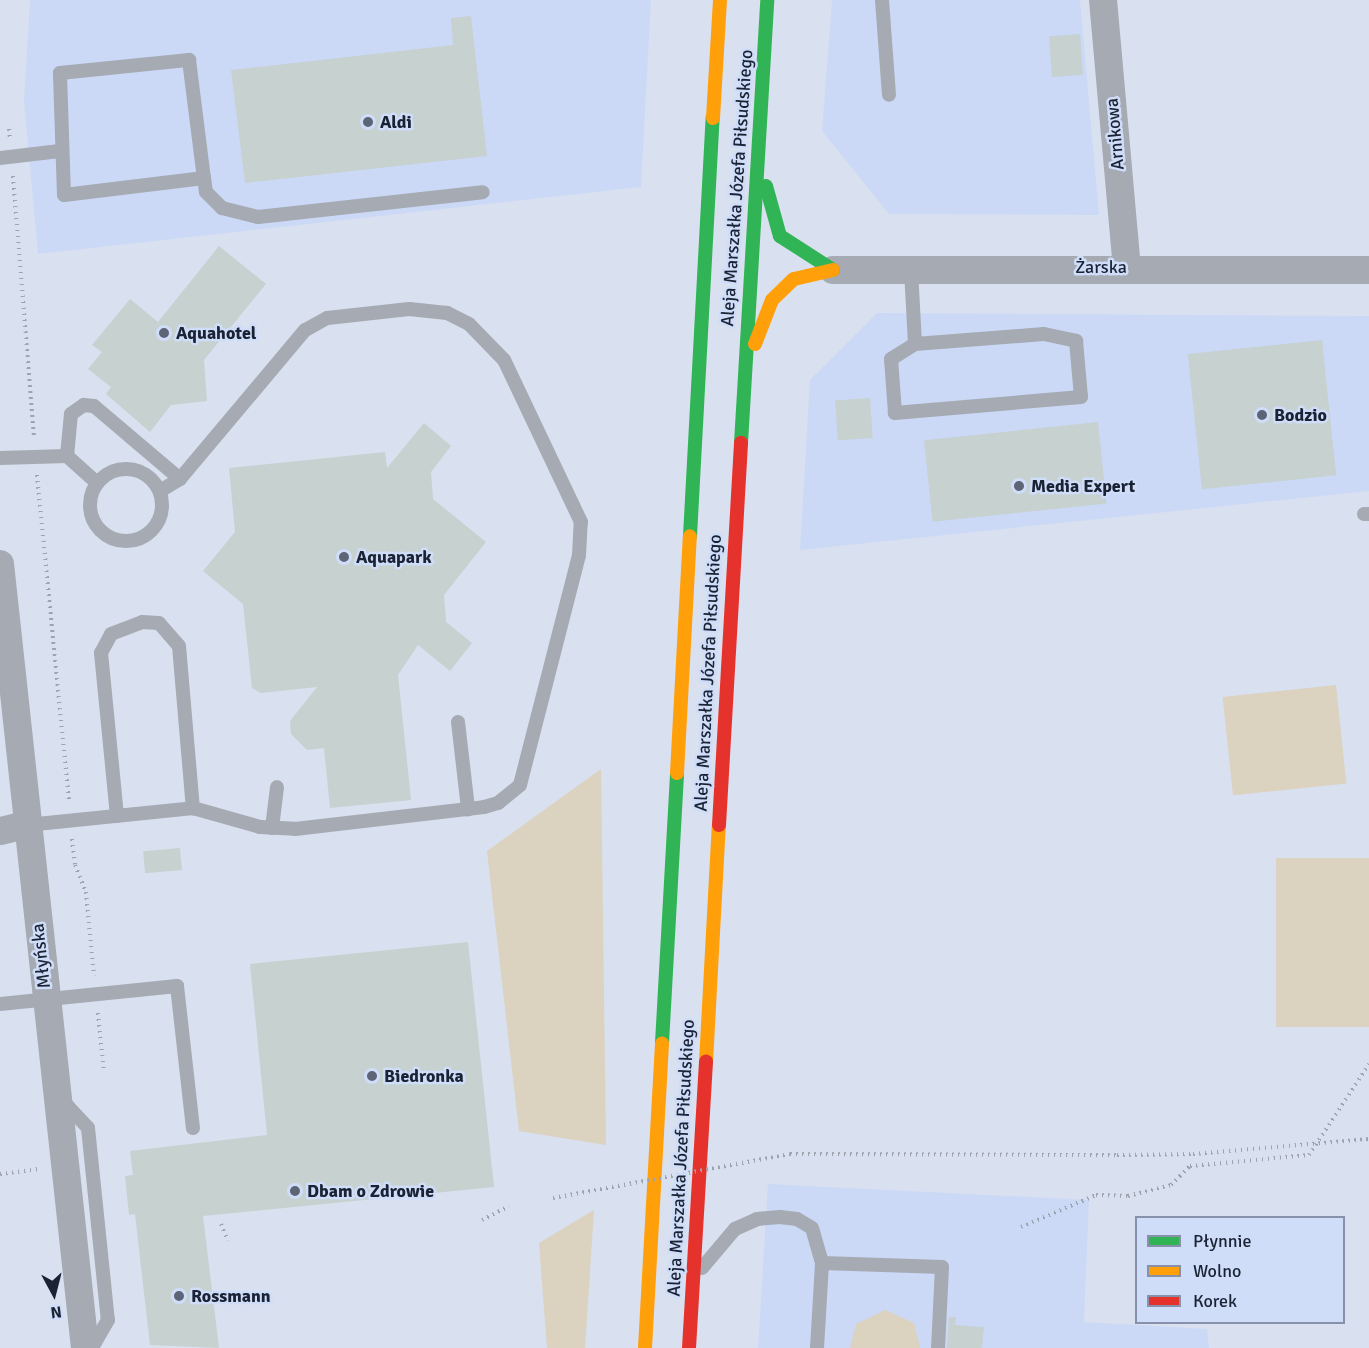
<!DOCTYPE html>
<html>
<head>
<meta charset="utf-8">
<style>
  body { margin:0 }
  #map { position:relative; width:1369px; height:1348px; overflow:hidden; background:#d9e0ef; font-family:Signika,sans-serif }
  div>[style] { position:absolute }
  .built>* { inset:0; background:#cbd9f7 }
  .green>* { inset:0; background:#dbd2bf; transform-origin:0 0 }
  .building>* { inset:0; background:#c6d1d0; transform-origin:0 0 }
  .path>* { height:4px; margin-top:-2px; transform-origin:0; background:repeating-linear-gradient(90deg,#9ea4ad 0 1.5px,transparent 0 6px) }
  .lane>* { height:14px; margin:-7px; padding:0 7px; transform-origin:7px; border-radius:7px; background:#a5aab3 }
  .lane>.ring { margin:-7px; padding:0; box-sizing:content-box; background:none; border:14px solid #a5aab3; border-radius:50% }
  .street>* { height:28px; margin:-14px; padding:0 14px; transform-origin:14px; border-radius:14px; background:#a5aab3 }
  .fast>* { height:14px; margin:-7px; padding:0 7px; transform-origin:7px; border-radius:7px; background:#30b455 }
  .slow>* { height:14px; margin:-7px; padding:0 7px; transform-origin:7px; border-radius:7px; background:#ff9f0a }
  .jam>* { height:14px; margin:-7px; padding:0 7px; transform-origin:7px; border-radius:7px; background:#e5322d }
  .path-bridge>* { height:4px; margin-top:-2px; transform-origin:0; background:repeating-linear-gradient(90deg,#9ea4ad 0 1.5px,transparent 0 6px) }
  .dots>* { width:16px; height:16px; translate:-50% -50%; box-sizing:border-box; border:3px solid #cfddf9; border-radius:50% }
  span { translate:-50% -50%; white-space:nowrap; text-align:center; line-height:1.15; -webkit-text-stroke:5px #cfddf9; paint-order:stroke }
  .poi-label { font-size:18px; color:#1a2233; font-weight:700 }
  .left { translate:0 -50%; text-align:left }
  .street-label { font-size:18px; color:#1a2233 }
  .legend { position:absolute; left:1135px; top:1216px; width:210px; height:108px; box-sizing:border-box; background:#cfddf9; border:2px solid #8792aa; margin:0; padding:8px 10px; list-style:none; font-size:18px; color:#1a2233 }
  .legend li { display:flex; align-items:center; gap:12px; height:30px }
  .legend b { width:30px; border:2px solid #8792aa }
  .north { position:absolute; left:24px; top:1264px; width:60px; height:60px; -webkit-text-stroke:4px #cfddf9; paint-order:stroke; rotate:173deg; font-size:16px; font-weight:700; line-height:24px; text-align:center; color:#1a2233 }
  .north::after { content:''; display:block; margin:auto; width:21px; height:27px; background:#1a2233; clip-path:polygon(50% 0,100% 100%,50% 72%,0 100%) }
</style>
</head>
<body>
<div id="map">
  <div class="built">
    <div style="clip-path:polygon(30px 0,651px 0,641px 187px,38px 254px,24px 101px)"></div>
    <div style="clip-path:polygon(832px 0,1080px 0,1099px 215px,889px 214px,822px 131px)"></div>
    <div style="clip-path:polygon(877px 313px,1369px 316px,1369px 491px,800px 550px,810px 380px)"></div>
    <div style="clip-path:polygon(768px 1184px,1089px 1200px,1084px 1322px,1207px 1329px,1209px 1348px,758px 1348px)"></div>
  </div>
  <div class="green">
    <div style="left:1336px;top:685px;width:99px;height:114px;rotate:84deg"></div>
    <div style="clip-path:polygon(601px 769px,606px 1145px,519px 1131px,487px 851px)"></div>
    <div style="left:1369px;top:858px;width:169px;height:93px;rotate:90deg"></div>
    <div style="clip-path:polygon(594px 1210px,585px 1348px,547px 1348px,539px 1243px)"></div>
    <div style="clip-path:polygon(885px 1310px,914px 1323px,920px 1348px,850px 1348px,856px 1324px)"></div>
  </div>
  <div class="building">
    <div style="clip-path:polygon(471px 16px,487px 156px,245px 183px,231px 70px,453px 45px,451px 18px)"></div>
    <div style="left:1080px;top:34px;width:41px;height:31px;rotate:86deg"></div>
    <div style="clip-path:polygon(219px 246px,266px 284px,204px 360px,207px 401px,171px 405px,150px 432px,106px 394px,111px 387px,88px 369px,102px 352px,92px 345px,130px 299px,158px 322px)"></div>
    <div style="left:1322px;top:340px;width:136px;height:135px;rotate:84deg"></div>
    <div style="left:870px;top:398px;width:40px;height:35px;rotate:86deg"></div>
    <div style="left:1098px;top:422px;width:82px;height:175px;rotate:84deg"></div>
    <div style="clip-path:polygon(424px 423px,451px 446px,431px 472px,433px 499px,486px 542px,444px 595px,446px 622px,472px 643px,450px 671px,418px 645px,398px 675px,411px 800px,330px 808px,324px 748px,307px 750px,291px 734px,290px 721px,317px 687px,261px 693px,252px 688px,243px 604px,203px 571px,235px 532px,229px 468px,385px 452px,387px 468px)"></div>
    <div style="left:180px;top:848px;width:22px;height:37px;rotate:85deg"></div>
    <div style="clip-path:polygon(468px 942px,494px 1187px,203px 1216px,219px 1348px,150px 1345px,135px 1214px,129px 1215px,125px 1176px,133px 1175px,130px 1151px,267px 1135px,250px 964px)"></div>
    <div style="clip-path:polygon(949px 1317px,956px 1317px,955px 1325px,984px 1327px,982px 1348px,947px 1348px)"></div>
  </div>
  <div class="path">
    <div style="left:9px;top:129px;width:10px;rotate:84deg"></div>
    <div style="left:13px;top:176px;width:263px;rotate:85.4deg"></div>
    <div style="left:37px;top:475px;width:329px;rotate:84.4deg"></div>
    <div style="left:72px;top:839px;width:26px;rotate:83deg"></div>
    <div style="left:75px;top:865px;width:29px;rotate:68deg"></div>
    <div style="left:86px;top:892px;width:84px;rotate:84.6deg"></div>
    <div style="left:98px;top:1013px;width:59px;rotate:84.2deg"></div>
    <div style="left:1117px;top:1155px;width:76px;rotate:-0.8deg"></div>
    <div style="left:1193px;top:1154px;width:177px;rotate:-4.9deg"></div>
    <div style="left:0;top:1174px;width:40px;rotate:-7.1deg"></div>
    <div style="left:482px;top:1220px;width:30px;rotate:-27deg"></div>
    <div style="left:221px;top:1224px;width:18px;rotate:68deg"></div>
    <div style="left:1021px;top:1227px;width:82px;rotate:-23.1deg"></div>
    <div style="left:1096px;top:1195px;width:32px;rotate:2deg"></div>
    <div style="left:1128px;top:1196px;width:44px;rotate:-14.3deg"></div>
    <div style="left:1171px;top:1185px;width:27px;rotate:-45deg"></div>
    <div style="left:1190px;top:1166px;width:120px;rotate:-5.3deg"></div>
    <div style="left:1309px;top:1155px;width:109px;rotate:-56.6deg"></div>
  </div>
  <div class="lane">
    <div style="left:882px;top:0;width:95px;rotate:85.8deg"></div>
    <div style="left:189px;top:60px;width:119px;rotate:82.8deg"></div>
    <div style="left:204px;top:178px;width:141px;rotate:173.1deg"></div>
    <div style="left:64px;top:195px;width:122px;rotate:-91.9deg"></div>
    <div style="left:60px;top:73px;width:130px;rotate:-5.8deg"></div>
    <div style="left:0;top:158px;width:60px;rotate:-6.7deg"></div>
    <div style="left:204px;top:178px;width:14px;rotate:82deg"></div>
    <div style="left:206px;top:192px;width:23px;rotate:45deg"></div>
    <div style="left:222px;top:208px;width:37px;rotate:14deg"></div>
    <div style="left:258px;top:217px;width:226px;rotate:-6.3deg"></div>
    <div style="left:911px;top:270px;width:74px;rotate:86.9deg"></div>
    <div style="left:1044px;top:334px;width:33px;rotate:12deg"></div>
    <div style="left:1076px;top:341px;width:56px;rotate:84.9deg"></div>
    <div style="left:1081px;top:397px;width:187px;rotate:175.1deg"></div>
    <div style="left:895px;top:413px;width:54px;rotate:-94.2deg"></div>
    <div style="left:891px;top:359px;width:28px;rotate:-32deg"></div>
    <div style="left:915px;top:344px;width:129px;rotate:-4.4deg"></div>
    <div style="left:67px;top:456px;width:42px;rotate:-84.6deg"></div>
    <div style="left:71px;top:414px;width:16px;rotate:-35deg"></div>
    <div style="left:84px;top:405px;width:10px;rotate:6deg"></div>
    <div style="left:94px;top:406px;width:113px;rotate:40.3deg"></div>
    <div style="left:0;top:458px;width:67px;rotate:-1.7deg"></div>
    <div style="left:67px;top:456px;width:40px;rotate:42deg"></div>
    <div class="ring" style="left:90px;top:469px;width:58px;height:58px"></div>
    <div style="left:1364px;top:514px;width:5px"></div>
    <div style="left:458px;top:722px;width:88px;rotate:83.4deg"></div>
    <div style="left:117px;top:816px;width:164px;rotate:-95.6deg"></div>
    <div style="left:101px;top:653px;width:21px;rotate:-62deg"></div>
    <div style="left:111px;top:634px;width:33px;rotate:-21deg"></div>
    <div style="left:142px;top:622px;width:17px;rotate:3deg"></div>
    <div style="left:159px;top:623px;width:30px;rotate:49deg"></div>
    <div style="left:179px;top:646px;width:163px;rotate:85.1deg"></div>
    <div style="left:27px;top:825px;width:167px;rotate:-5.8deg"></div>
    <div style="left:193px;top:808px;width:70px;rotate:15.8deg"></div>
    <div style="left:260px;top:827px;width:35px;rotate:3deg"></div>
    <div style="left:295px;top:829px;width:190px;rotate:-6.6deg"></div>
    <div style="left:484px;top:807px;width:15px;rotate:-16deg"></div>
    <div style="left:498px;top:803px;width:28px;rotate:-39deg"></div>
    <div style="left:520px;top:785px;width:237px;rotate:-75.6deg"></div>
    <div style="left:579px;top:555px;width:33px;rotate:-87deg"></div>
    <div style="left:581px;top:522px;width:179px;rotate:-115.4deg"></div>
    <div style="left:504px;top:360px;width:50px;rotate:-134.2deg"></div>
    <div style="left:469px;top:324px;width:25px;rotate:-153deg"></div>
    <div style="left:447px;top:313px;width:38px;rotate:-174deg"></div>
    <div style="left:409px;top:309px;width:82px;rotate:173.7deg"></div>
    <div style="left:327px;top:318px;width:25px;rotate:151deg"></div>
    <div style="left:305px;top:330px;width:194px;rotate:130deg"></div>
    <div style="left:180px;top:479px;width:23px;rotate:149deg"></div>
    <div style="left:272px;top:828px;width:41px;rotate:-83deg"></div>
    <div style="left:0;top:1004px;width:178px;rotate:-5.8deg"></div>
    <div style="left:177px;top:986px;width:143px;rotate:83.6deg"></div>
    <div style="left:62px;top:1100px;width:38px;rotate:47deg"></div>
    <div style="left:88px;top:1128px;width:193px;rotate:84.1deg"></div>
    <div style="left:108px;top:1320px;width:32px;rotate:120deg"></div>
    <div style="left:702px;top:1268px;width:51px;rotate:-49.8deg"></div>
    <div style="left:735px;top:1229px;width:24px;rotate:-24deg"></div>
    <div style="left:757px;top:1219px;width:23px;rotate:-5deg"></div>
    <div style="left:780px;top:1217px;width:17px;rotate:7deg"></div>
    <div style="left:797px;top:1219px;width:17px;rotate:31deg"></div>
    <div style="left:812px;top:1228px;width:36px;rotate:74deg"></div>
    <div style="left:817px;top:1348px;width:85px;rotate:-86.6deg"></div>
    <div style="left:822px;top:1263px;width:120px;rotate:1.9deg"></div>
    <div style="left:942px;top:1267px;width:81px;rotate:92.8deg"></div>
  </div>
  <div class="street">
    <div style="left:1103px;top:0;width:268px;rotate:84.9deg"></div>
    <div style="left:833px;top:270px;width:536px"></div>
    <div style="left:0;top:564px;width:789px;rotate:83.81deg"></div>
    <div style="left:0;top:831px;width:28px;rotate:-13deg"></div>
  </div>
  <div class="fast">
    <div style="left:766px;top:186px;width:52px;rotate:74.4deg"></div>
    <div style="left:780px;top:236px;width:63px;rotate:32.7deg"></div>
    <div style="left:741px;top:443px;width:444px;rotate:-86.6deg"></div>
    <div style="left:690px;top:536px;width:419px;rotate:-86.9deg"></div>
    <div style="left:662px;top:1043px;width:270px;rotate:-86.8deg"></div>
  </div>
  <div class="slow">
    <div style="left:713px;top:118px;width:118px;rotate:-86.6deg"></div>
    <div style="left:755px;top:344px;width:47px;rotate:-68.9deg"></div>
    <div style="left:772px;top:300px;width:30px;rotate:-44deg"></div>
    <div style="left:794px;top:279px;width:40px;rotate:-13deg"></div>
    <div style="left:677px;top:773px;width:237px;rotate:-86.9deg"></div>
    <div style="left:706px;top:1062px;width:237px;rotate:-86.9deg"></div>
    <div style="left:645px;top:1348px;width:305px;rotate:-86.8deg"></div>
  </div>
  <div class="jam">
    <div style="left:719px;top:825px;width:383px;rotate:-86.7deg"></div>
    <div style="left:689px;top:1348px;width:287px;rotate:-86.6deg"></div>
  </div>
  <div class="path-bridge">
    <div style="left:553px;top:1198px;width:241px;rotate:-10.5deg"></div>
    <div style="left:790px;top:1154px;width:327px;rotate:0.2deg"></div>
  </div>
  <div class="dots">
    <div style="left:368px;top:122px;background:#5d6475"></div>
    <div style="left:164px;top:333px;background:#5d6475"></div>
    <div style="left:1262px;top:415px;background:#5d6475"></div>
    <div style="left:1019px;top:486px;background:#5d6475"></div>
    <div style="left:344px;top:557px;background:#5d6475"></div>
    <div style="left:372px;top:1076px;background:#5d6475"></div>
    <div style="left:295px;top:1191px;background:#5d6475"></div>
    <div style="left:179px;top:1296px;background:#5d6475"></div>
  </div>
  <div class="poi-label">
    <span class="left" style="left:380px;top:122px">Aldi</span>
    <span class="left" style="left:176px;top:333px">Aquahotel</span>
    <span class="left" style="left:1274px;top:415px">Bodzio</span>
    <span class="left" style="left:1031px;top:486px">Media Expert</span>
    <span class="left" style="left:356px;top:557px">Aquapark</span>
    <span class="left" style="left:384px;top:1076px">Biedronka</span>
    <span class="left" style="left:307px;top:1191px">Dbam o Zdrowie</span>
    <span class="left" style="left:191px;top:1296px">Rossmann</span>
  </div>
  <div class="street-label">
    <span style="left:1115px;top:134px;rotate:-95deg">Arnikowa</span>
    <span style="left:737px;top:188px;rotate:-86deg">Aleja Marszałka Józefa Piłsudskiego</span>
    <span style="left:1101px;top:267px">Żarska</span>
    <span style="left:708px;top:673px;rotate:-87deg">Aleja Marszałka Józefa Piłsudskiego</span>
    <span style="left:41px;top:956px;rotate:-96deg">Młyńska</span>
    <span style="left:681px;top:1158px;rotate:-87deg">Aleja Marszałka Józefa Piłsudskiego</span>
  </div>
  <ul class="legend">
  <li><b style="height:8px;background:#30b455"></b>Płynnie</li>
  <li><b style="height:8px;background:#ff9f0a"></b>Wolno</li>
  <li><b style="height:8px;background:#e5322d"></b>Korek</li>
  </ul>
  <div class="north">N</div>
</div>
</body>
</html>
